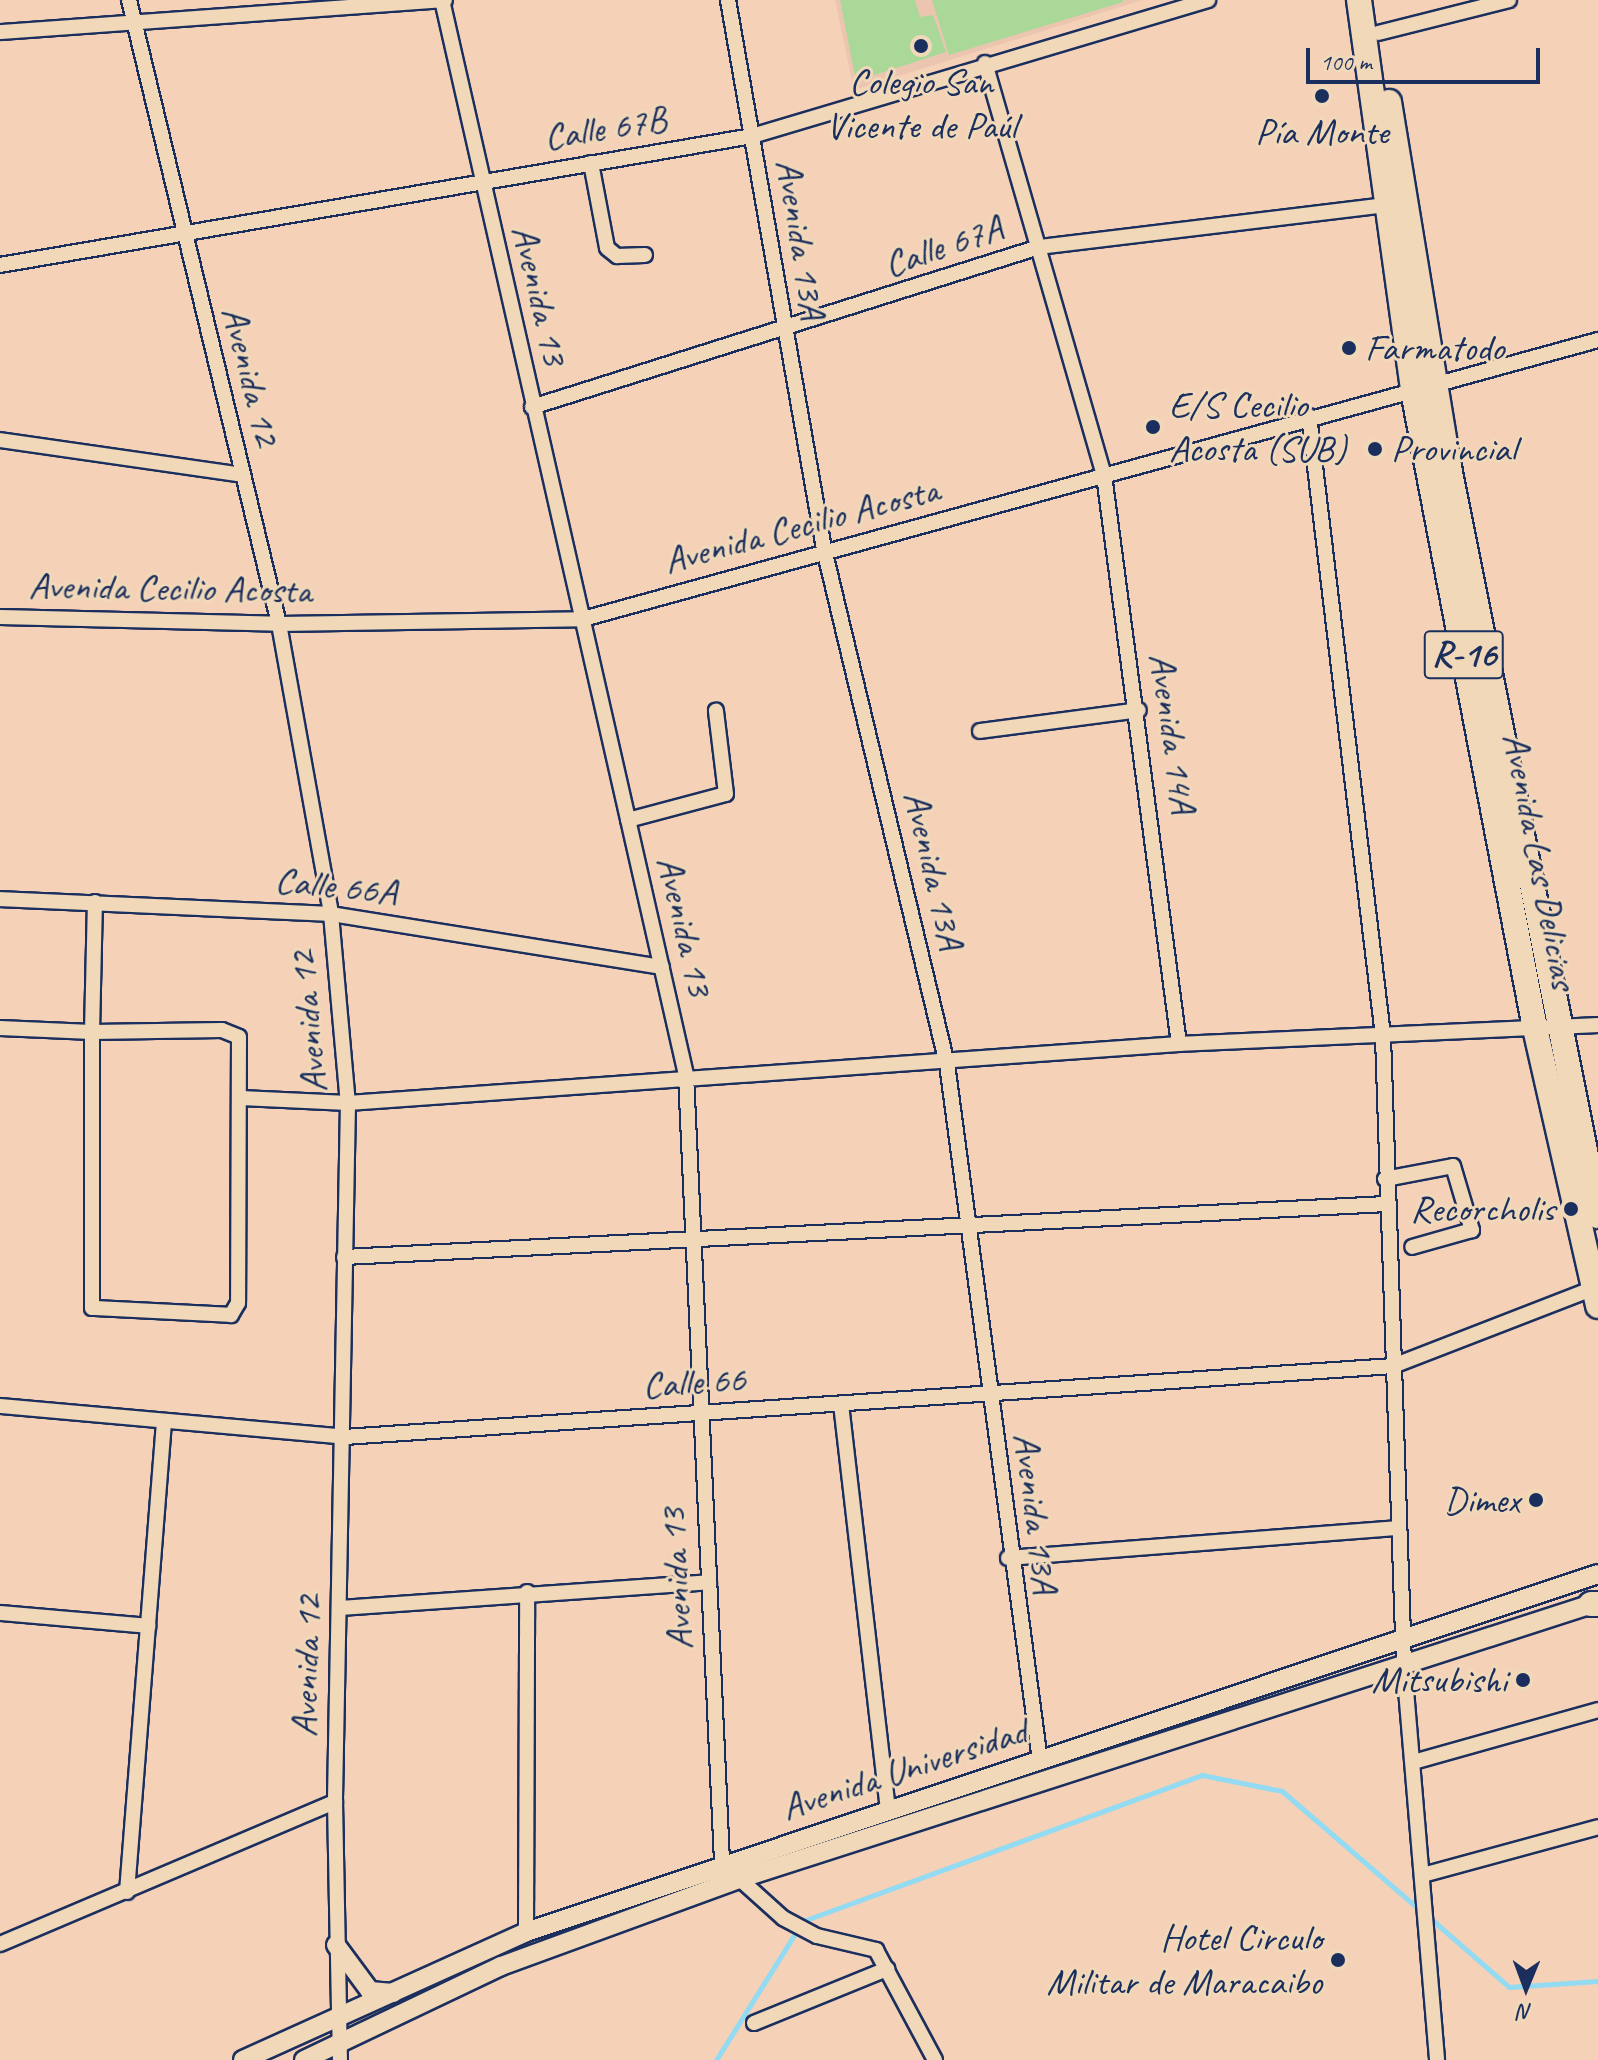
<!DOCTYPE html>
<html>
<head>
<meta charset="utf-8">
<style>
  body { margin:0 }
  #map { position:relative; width:1598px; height:2060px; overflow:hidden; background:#f4d1b7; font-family:Caveat,sans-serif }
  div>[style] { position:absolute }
  .built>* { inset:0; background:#ecc5b1 }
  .green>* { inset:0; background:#aad898 }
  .stream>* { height:5px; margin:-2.5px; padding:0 2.5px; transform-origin:2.5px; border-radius:2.5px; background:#92dbf3 }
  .roads { filter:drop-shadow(2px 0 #1b2f5e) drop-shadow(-2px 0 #1b2f5e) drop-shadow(0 2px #1b2f5e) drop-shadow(0 -2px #1b2f5e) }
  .minor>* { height:14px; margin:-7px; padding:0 7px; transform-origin:7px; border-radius:7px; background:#f1d8b9 }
  .tertiary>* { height:18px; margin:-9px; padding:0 9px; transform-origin:9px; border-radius:9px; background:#f1d8b9 }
  .primary>* { height:24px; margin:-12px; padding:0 12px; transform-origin:12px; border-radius:12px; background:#f1d8b9 }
  .dots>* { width:22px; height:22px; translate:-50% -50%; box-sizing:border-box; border:4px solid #f1d8b9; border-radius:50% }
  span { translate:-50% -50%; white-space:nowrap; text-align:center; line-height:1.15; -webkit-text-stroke:6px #f1d8b9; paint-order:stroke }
  .shield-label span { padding:2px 6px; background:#f1d8b9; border:2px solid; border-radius:6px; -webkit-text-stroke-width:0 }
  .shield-label { font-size:36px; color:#1b2f5e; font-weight:700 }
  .poi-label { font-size:38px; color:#1b2f5e }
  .left { translate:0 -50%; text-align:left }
  .right { translate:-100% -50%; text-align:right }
  .street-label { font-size:38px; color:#1b2f5e }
  .north { position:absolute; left:1486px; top:1948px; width:80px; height:80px; -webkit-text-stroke:6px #f1d8b9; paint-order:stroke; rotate:181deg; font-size:22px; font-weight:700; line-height:32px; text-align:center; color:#1b2f5e }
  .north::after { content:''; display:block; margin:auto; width:28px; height:36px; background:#1b2f5e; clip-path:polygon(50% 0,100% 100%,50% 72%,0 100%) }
  .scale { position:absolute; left:1306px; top:48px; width:234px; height:36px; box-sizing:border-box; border:4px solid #1b2f5e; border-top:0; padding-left:10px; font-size:24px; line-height:28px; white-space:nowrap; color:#1b2f5e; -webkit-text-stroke:6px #f1d8b9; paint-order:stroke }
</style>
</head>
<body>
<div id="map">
  <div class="built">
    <div style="clip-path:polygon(835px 0,1142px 0,854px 90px)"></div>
  </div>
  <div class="green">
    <div style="clip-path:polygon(840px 0,915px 0,920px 17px,933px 15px,946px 52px,856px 81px)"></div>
    <div style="clip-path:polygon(932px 0,1123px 0,1123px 2px,949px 55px)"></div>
  </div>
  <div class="stream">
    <div style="left:1430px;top:1918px;width:105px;rotate:41.1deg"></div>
    <div style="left:1509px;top:1987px;width:89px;rotate:-3.9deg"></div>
    <div style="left:716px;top:2060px;width:164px;rotate:-58deg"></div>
    <div style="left:803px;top:1921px;width:425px;rotate:-20.1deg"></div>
    <div style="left:1202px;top:1775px;width:82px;rotate:11.3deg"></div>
    <div style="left:1282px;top:1791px;width:185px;rotate:40.8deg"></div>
  </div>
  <div class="roads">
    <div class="minor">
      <div style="left:129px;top:0;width:642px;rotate:76.48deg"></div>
      <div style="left:279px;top:624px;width:295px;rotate:79.8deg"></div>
      <div style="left:331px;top:914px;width:190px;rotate:84.9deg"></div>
      <div style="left:348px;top:1103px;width:699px;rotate:91.07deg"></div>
      <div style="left:335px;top:1802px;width:258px;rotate:88.9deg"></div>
      <div style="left:442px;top:0;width:1102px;rotate:77.21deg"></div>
      <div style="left:686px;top:1075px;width:789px;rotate:87.38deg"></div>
      <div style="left:722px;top:1863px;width:82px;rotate:42deg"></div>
      <div style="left:783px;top:1918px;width:38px;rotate:28deg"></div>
      <div style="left:817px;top:1936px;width:61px;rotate:13.3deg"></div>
      <div style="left:876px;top:1950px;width:125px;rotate:61.8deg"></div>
      <div style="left:728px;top:0;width:557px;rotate:80.08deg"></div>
      <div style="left:824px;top:549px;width:529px;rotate:76.57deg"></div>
      <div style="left:947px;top:1064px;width:703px;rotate:82.4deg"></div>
      <div style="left:0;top:32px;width:446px;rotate:-4.1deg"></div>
      <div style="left:1378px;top:33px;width:135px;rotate:-14.1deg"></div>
      <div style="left:985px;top:63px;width:429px;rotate:73.9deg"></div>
      <div style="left:1104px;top:475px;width:574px;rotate:82.49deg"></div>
      <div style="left:1179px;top:1044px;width:419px;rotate:-2.6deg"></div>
      <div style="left:591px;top:163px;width:86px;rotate:79.3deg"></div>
      <div style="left:607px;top:248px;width:13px;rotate:39deg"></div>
      <div style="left:617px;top:256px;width:28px;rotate:-2deg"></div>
      <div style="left:0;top:265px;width:763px;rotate:-9.73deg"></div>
      <div style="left:752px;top:136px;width:476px;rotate:-16.6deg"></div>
      <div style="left:532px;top:407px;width:532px;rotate:-17.51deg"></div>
      <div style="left:1039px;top:247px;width:351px;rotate:-6.9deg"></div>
      <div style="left:1309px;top:416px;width:624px;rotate:83.19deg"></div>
      <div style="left:1383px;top:1036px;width:630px;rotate:88.09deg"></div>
      <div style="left:1404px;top:1666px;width:395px;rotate:85.2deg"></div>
      <div style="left:0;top:440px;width:245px;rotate:8.2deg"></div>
      <div style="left:0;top:617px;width:279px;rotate:1.4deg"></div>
      <div style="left:279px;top:624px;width:304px;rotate:-0.9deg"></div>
      <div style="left:583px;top:619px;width:1053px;rotate:-15.37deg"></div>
      <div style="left:980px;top:731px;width:160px;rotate:-7.5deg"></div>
      <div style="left:628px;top:820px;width:101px;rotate:-14.9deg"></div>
      <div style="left:726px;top:794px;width:84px;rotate:-96.9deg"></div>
      <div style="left:0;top:899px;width:331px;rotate:2.6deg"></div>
      <div style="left:331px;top:914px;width:335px;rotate:9.1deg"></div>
      <div style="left:0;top:1028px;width:92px;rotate:2.5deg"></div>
      <div style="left:92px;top:1032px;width:130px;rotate:-0.9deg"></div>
      <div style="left:222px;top:1030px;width:18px;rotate:22deg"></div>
      <div style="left:239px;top:1037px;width:266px;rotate:90.2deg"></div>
      <div style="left:238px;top:1303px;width:14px;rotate:120deg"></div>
      <div style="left:231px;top:1315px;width:139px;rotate:-177.1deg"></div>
      <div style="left:92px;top:1308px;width:276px;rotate:-90deg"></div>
      <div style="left:92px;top:1032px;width:130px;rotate:-88.7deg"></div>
      <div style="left:241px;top:1098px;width:107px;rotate:2.7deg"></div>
      <div style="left:348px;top:1103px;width:833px;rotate:-4.06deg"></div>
      <div style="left:1385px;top:1179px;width:69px;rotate:-10.8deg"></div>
      <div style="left:1453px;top:1166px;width:67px;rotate:73.5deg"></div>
      <div style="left:1472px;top:1230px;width:62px;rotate:164.2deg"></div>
      <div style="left:344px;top:1257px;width:1042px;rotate:-2.91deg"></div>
      <div style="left:841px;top:1404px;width:409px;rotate:83.4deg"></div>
      <div style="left:0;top:1406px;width:345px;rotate:5.1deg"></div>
      <div style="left:344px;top:1437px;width:1051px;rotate:-3.87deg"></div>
      <div style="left:1393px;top:1366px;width:216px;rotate:-21.2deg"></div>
      <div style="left:1008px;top:1558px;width:392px;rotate:-4.4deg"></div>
      <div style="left:340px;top:1608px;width:370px;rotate:-4deg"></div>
      <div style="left:0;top:1613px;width:149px;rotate:5deg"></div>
      <div style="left:1413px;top:1762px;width:192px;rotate:-15.7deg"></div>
      <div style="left:1423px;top:1875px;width:181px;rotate:-15.3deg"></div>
      <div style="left:127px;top:1892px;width:471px;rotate:-85.5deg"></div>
      <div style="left:526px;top:1932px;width:340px;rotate:-89.8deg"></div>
      <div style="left:0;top:1944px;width:364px;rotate:-23deg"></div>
      <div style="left:754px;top:2023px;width:144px;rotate:-22.1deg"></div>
    </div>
    <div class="tertiary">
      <div style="left:336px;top:1945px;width:57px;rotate:53.5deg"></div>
      <div style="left:370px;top:1991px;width:23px;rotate:5deg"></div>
      <div style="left:243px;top:2060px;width:311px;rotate:-24.3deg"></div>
      <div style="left:526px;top:1932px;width:1130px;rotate:-18.47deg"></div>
      <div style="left:304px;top:2060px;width:218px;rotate:-25.5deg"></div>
      <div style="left:501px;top:1966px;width:253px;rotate:-20.1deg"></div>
      <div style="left:739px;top:1879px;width:903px;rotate:-17.87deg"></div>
    </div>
    <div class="primary">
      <div style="left:1359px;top:0;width:395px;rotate:82.1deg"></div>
      <div style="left:1413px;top:391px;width:649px;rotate:79.16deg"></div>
      <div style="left:1535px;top:1028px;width:285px;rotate:77.2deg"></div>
      <div style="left:1389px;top:102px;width:360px;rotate:80.7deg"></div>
      <div style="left:1447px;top:457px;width:774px;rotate:78.75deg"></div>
      <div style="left:1591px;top:1604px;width:7px"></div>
    </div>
  </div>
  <div class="dots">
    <div style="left:921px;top:46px;background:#1b2f5e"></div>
    <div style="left:1322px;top:96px;background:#1b2f5e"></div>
    <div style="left:1349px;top:348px;background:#1b2f5e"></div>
    <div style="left:1153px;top:427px;background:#1b2f5e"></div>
    <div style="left:1375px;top:449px;background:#1b2f5e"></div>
    <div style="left:1571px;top:1209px;background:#1b2f5e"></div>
    <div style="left:1536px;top:1500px;background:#1b2f5e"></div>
    <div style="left:1523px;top:1680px;background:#1b2f5e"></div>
    <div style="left:1338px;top:1960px;background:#1b2f5e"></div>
  </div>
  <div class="shield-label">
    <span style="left:1464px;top:655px">R-16</span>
  </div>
  <div class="poi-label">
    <span style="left:921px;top:104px">Colegio San<br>Vicente de Paúl</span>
    <span style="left:1322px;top:132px">Pía Monte</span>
    <span class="left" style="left:1365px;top:348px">Farmatodo</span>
    <span class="left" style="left:1169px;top:427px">E/S Cecilio<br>Acosta (SUB)</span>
    <span class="left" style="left:1391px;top:449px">Provincial</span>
    <span class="right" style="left:1555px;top:1209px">Recorcholis</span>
    <span class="right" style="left:1520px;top:1500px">Dimex</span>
    <span class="right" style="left:1507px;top:1680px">Mitsubishi</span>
    <span class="right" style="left:1322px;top:1960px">Hotel Circulo<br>Militar de Maracaibo</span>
  </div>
  <div class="street-label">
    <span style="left:605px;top:128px;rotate:-9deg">Calle 67B</span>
    <span style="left:801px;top:239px;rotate:81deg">Avenida 13A</span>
    <span style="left:943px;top:246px;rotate:-19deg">Calle 67A</span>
    <span style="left:540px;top:295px;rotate:77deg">Avenida 13</span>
    <span style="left:251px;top:376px;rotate:76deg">Avenida 12</span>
    <span style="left:801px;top:525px;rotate:-15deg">Avenida Cecilio Acosta</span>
    <span style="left:170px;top:588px;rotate:1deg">Avenida Cecilio Acosta</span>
    <span style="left:1173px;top:733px;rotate:82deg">Avenida 14A</span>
    <span style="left:1540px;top:861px;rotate:79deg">Avenida Las Delicias</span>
    <span style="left:934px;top:870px;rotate:77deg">Avenida 13A</span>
    <span style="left:336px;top:886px;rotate:6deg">Calle 66A</span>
    <span style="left:685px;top:926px;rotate:77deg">Avenida 13</span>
    <span style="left:308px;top:1022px;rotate:-95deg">Avenida 12</span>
    <span style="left:694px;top:1382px;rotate:-4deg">Calle 66</span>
    <span style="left:1036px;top:1513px;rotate:83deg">Avenida 13A</span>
    <span style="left:676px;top:1579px;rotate:-93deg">Avenida 13</span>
    <span style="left:306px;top:1666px;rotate:-88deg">Avenida 12</span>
    <span style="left:904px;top:1769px;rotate:-18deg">Avenida Universidad</span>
  </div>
  <div class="north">N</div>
  <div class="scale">100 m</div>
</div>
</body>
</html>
